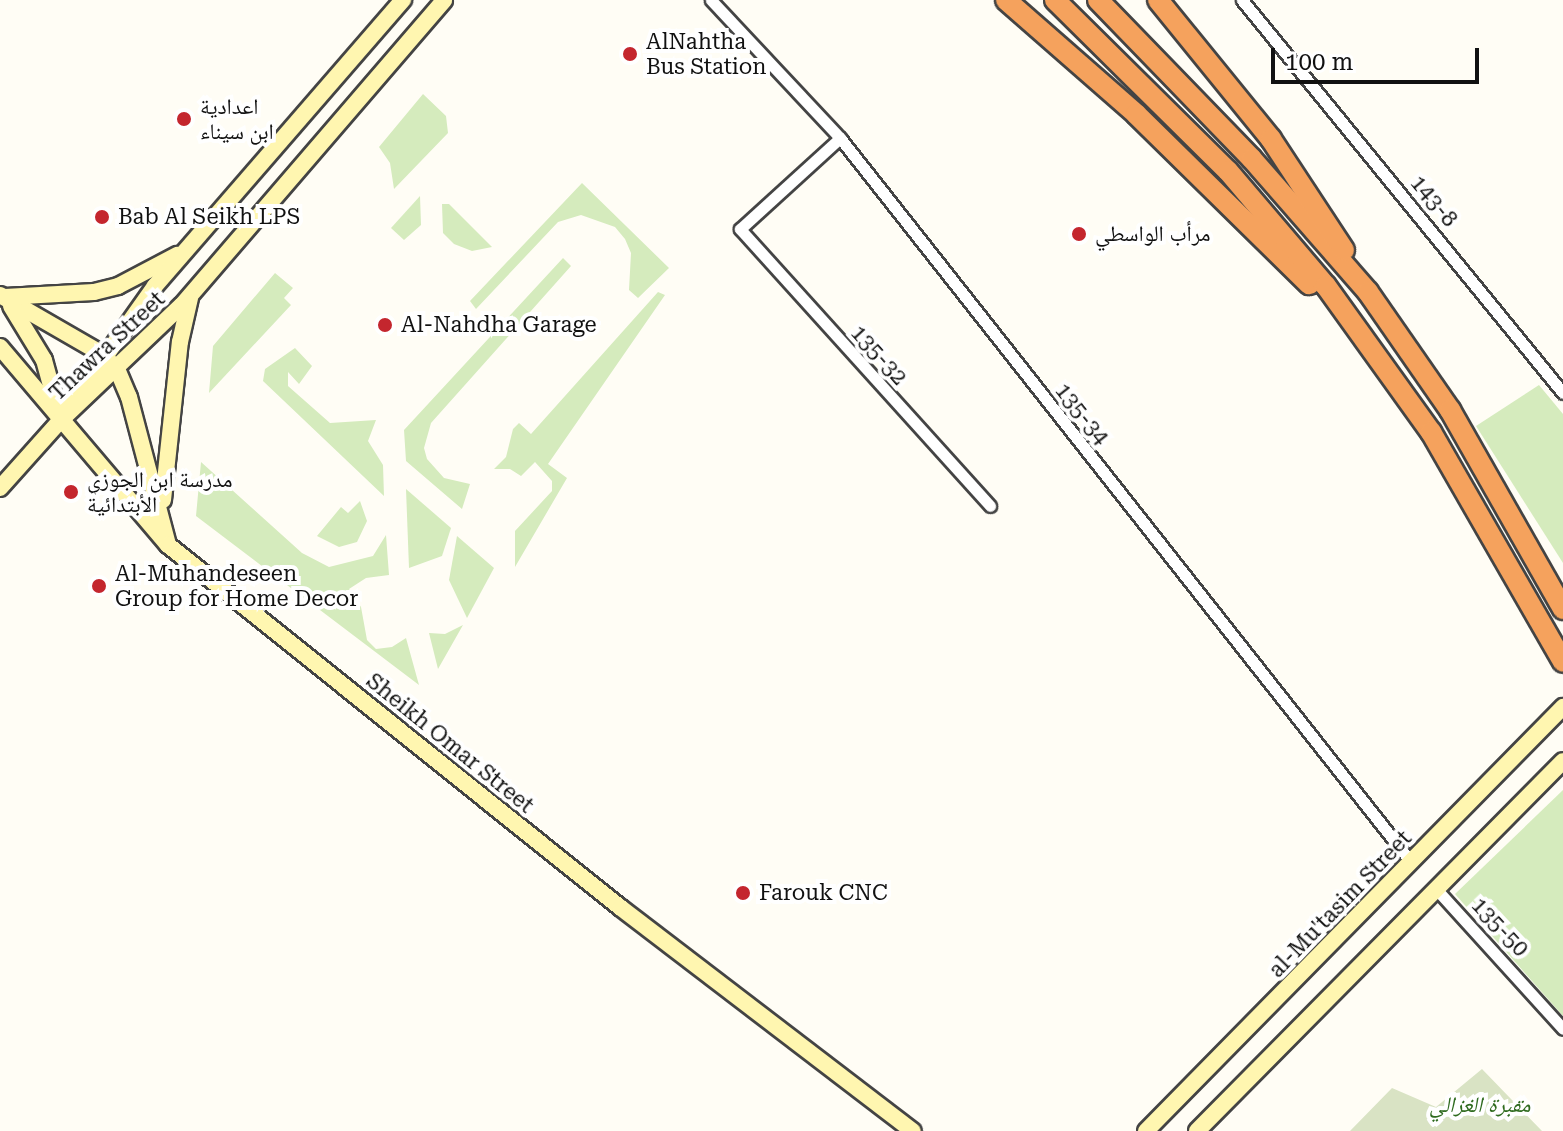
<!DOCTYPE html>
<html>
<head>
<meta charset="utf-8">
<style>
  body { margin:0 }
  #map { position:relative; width:1563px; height:1131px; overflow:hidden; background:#fffdf5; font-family:"Roboto Serif","Noto Naskh Arabic",serif }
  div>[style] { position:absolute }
  .green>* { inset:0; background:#d5ebbd }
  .cemetery>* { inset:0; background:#d9e3c4 }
  .roads { filter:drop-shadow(2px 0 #444) drop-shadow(-2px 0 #444) drop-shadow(0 2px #444) drop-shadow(0 -2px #444) }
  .street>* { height:11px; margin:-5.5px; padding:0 5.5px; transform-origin:5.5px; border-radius:5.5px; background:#fff }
  .secondary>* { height:16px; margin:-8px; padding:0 8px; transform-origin:8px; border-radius:8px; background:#fff6b0 }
  .highway>* { height:20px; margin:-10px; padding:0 10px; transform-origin:10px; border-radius:10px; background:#f5a25d }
  .dots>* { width:22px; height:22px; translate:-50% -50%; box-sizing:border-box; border:4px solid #fff; border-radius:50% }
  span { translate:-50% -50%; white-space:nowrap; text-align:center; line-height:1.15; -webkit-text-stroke:8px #fff; paint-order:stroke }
  .poi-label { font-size:22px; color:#111 }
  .left { translate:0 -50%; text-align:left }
  .street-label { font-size:22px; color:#111 }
  .park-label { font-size:22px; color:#2f6b1f; font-style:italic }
  .scale { position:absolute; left:1271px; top:48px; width:208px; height:36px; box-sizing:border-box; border:4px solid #111; border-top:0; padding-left:10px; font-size:24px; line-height:28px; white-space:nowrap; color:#111; -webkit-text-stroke:6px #fff; paint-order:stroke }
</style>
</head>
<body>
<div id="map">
  <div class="green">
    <div style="clip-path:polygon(423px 94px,446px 116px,448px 133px,394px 189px,390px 163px,379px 147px)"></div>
    <div style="clip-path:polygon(582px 183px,669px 268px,638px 298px,629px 290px,631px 253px,625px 239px,615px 227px,581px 215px,558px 222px,476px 309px,470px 301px)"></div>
    <div style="clip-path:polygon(420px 196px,421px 225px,404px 240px,391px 228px)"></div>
    <div style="clip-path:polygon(442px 204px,449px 204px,492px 247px,472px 251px,454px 244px,443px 233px)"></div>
    <div style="clip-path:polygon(563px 258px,571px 266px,431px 423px,424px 448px,427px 459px,444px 478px,470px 484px,462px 509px,406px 461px,404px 430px)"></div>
    <div style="clip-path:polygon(275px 273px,293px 288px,284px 298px,291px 305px,209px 393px,213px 346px)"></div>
    <div style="clip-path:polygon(658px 292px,665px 295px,548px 464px,567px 478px,515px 567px,515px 531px,552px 491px,552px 481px,535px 462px,521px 476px,510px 469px,494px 469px,506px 457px,513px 429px,519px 423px,531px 434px)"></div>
    <div style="clip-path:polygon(295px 348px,312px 366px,299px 384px,288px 372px,288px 386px,330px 423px,376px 420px,368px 441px,383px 465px,384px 496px,263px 381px,265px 369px)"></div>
    <div style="clip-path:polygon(1539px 385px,1563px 414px,1563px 563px,1476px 426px)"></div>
    <div style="clip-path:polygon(201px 462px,302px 553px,329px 567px,373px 556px,386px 535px,389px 575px,366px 578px,349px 589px,361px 607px,367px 640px,376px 649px,392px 647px,406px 638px,419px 685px,196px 516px)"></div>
    <div style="clip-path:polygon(406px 489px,451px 528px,442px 556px,409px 568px)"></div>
    <div style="clip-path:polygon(360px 501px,367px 521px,357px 542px,339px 547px,317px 536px,341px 507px,348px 513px)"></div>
    <div style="clip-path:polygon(457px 536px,494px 568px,467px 618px,449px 580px)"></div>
    <div style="clip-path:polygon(463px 625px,438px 669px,429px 633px,445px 634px)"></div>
    <div style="clip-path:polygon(1563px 790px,1563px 1016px,1455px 894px)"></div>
  </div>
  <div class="cemetery">
    <div style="clip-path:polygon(1482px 1069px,1542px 1131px,1350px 1131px,1392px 1088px,1436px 1107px)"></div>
  </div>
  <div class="roads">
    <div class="street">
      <div style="left:711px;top:0;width:189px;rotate:46.9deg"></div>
      <div style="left:840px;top:138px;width:922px;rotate:51.74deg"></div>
      <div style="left:1242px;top:0;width:507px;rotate:50.76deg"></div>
      <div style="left:840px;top:138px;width:135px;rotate:137.7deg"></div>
      <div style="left:740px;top:229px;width:373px;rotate:47.9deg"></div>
      <div style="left:1438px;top:891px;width:186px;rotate:47.8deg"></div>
    </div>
    <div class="secondary">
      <div style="left:0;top:295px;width:118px;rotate:30deg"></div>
      <div style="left:102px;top:354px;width:21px;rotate:45deg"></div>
      <div style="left:117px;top:369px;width:30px;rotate:67deg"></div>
      <div style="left:129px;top:397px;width:153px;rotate:75.2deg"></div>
      <div style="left:5px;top:297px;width:89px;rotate:-3.2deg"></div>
      <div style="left:94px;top:292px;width:25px;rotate:-14deg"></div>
      <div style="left:118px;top:286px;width:67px;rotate:-27.7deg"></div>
      <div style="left:11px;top:306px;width:63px;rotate:58.6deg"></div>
      <div style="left:44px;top:360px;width:57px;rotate:74.7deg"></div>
      <div style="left:0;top:347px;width:260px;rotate:49.7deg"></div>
      <div style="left:168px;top:545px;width:580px;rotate:38.71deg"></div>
      <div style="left:621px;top:908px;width:367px;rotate:37.4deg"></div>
      <div style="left:70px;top:406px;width:147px;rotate:-54.7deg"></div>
      <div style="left:155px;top:286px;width:379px;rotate:-49.1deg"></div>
      <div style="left:0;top:488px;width:90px;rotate:-48.2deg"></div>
      <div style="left:60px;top:421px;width:168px;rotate:-43.6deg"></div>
      <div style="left:182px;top:305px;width:402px;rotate:-49.3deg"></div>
      <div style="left:163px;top:500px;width:159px;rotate:-83.9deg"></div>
      <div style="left:180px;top:342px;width:45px;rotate:-77.2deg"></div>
      <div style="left:1146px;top:1131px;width:595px;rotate:-45.48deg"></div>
      <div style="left:1197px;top:1131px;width:520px;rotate:-45.31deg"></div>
    </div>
    <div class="highway">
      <div style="left:1006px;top:0;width:173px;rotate:41.2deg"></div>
      <div style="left:1136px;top:114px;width:243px;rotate:44.5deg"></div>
      <div style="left:1055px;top:0;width:243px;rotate:44.7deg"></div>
      <div style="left:1228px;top:171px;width:151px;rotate:49.6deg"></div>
      <div style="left:1326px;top:286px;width:180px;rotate:54.3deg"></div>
      <div style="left:1431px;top:432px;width:265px;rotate:60.1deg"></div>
      <div style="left:1098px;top:0;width:221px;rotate:45.9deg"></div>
      <div style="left:1252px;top:159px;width:176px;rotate:48.9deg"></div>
      <div style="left:1368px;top:292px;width:144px;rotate:55.2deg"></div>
      <div style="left:1450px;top:410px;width:229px;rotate:60.4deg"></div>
      <div style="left:1158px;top:0;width:179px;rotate:50.9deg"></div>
      <div style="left:1271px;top:139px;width:133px;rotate:56.7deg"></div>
    </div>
  </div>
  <div class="dots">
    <div style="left:630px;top:54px;background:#c4262e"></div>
    <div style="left:184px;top:119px;background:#c4262e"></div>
    <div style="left:102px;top:217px;background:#c4262e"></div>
    <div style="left:1079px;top:234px;background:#c4262e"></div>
    <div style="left:385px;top:325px;background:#c4262e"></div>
    <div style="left:71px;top:492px;background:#c4262e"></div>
    <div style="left:99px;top:586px;background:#c4262e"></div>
    <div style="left:743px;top:893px;background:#c4262e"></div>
  </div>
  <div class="poi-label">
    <span class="left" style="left:646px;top:54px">AlNahtha<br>Bus Station</span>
    <span class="left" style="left:200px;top:119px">اعدادية<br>ابن سيناء</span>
    <span class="left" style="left:118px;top:217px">Bab Al Seikh LPS</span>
    <span class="left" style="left:1095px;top:234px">مرأب الواسطي</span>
    <span class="left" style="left:401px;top:325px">Al-Nahdha Garage</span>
    <span class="left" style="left:87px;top:492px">مدرسة ابن الجوزي<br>الأبتدائية</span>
    <span class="left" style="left:115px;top:586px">Al-Muhandeseen<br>Group for Home Decor</span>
    <span class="left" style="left:759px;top:893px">Farouk CNC</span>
  </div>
  <div class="street-label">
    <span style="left:1434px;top:201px;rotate:50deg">143-8</span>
    <span style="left:107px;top:346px;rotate:-43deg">Thawra Street</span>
    <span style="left:879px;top:355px;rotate:48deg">135-32</span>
    <span style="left:1082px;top:414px;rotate:52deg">135-34</span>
    <span style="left:450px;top:743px;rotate:39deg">Sheikh Omar Street</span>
    <span style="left:1340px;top:904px;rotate:-46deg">al-Mu'tasim Street</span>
    <span style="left:1500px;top:927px;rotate:47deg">135-50</span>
  </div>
  <div class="park-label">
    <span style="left:1480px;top:1105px">مقبرة الغزالي</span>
  </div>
  <div class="scale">100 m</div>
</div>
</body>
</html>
